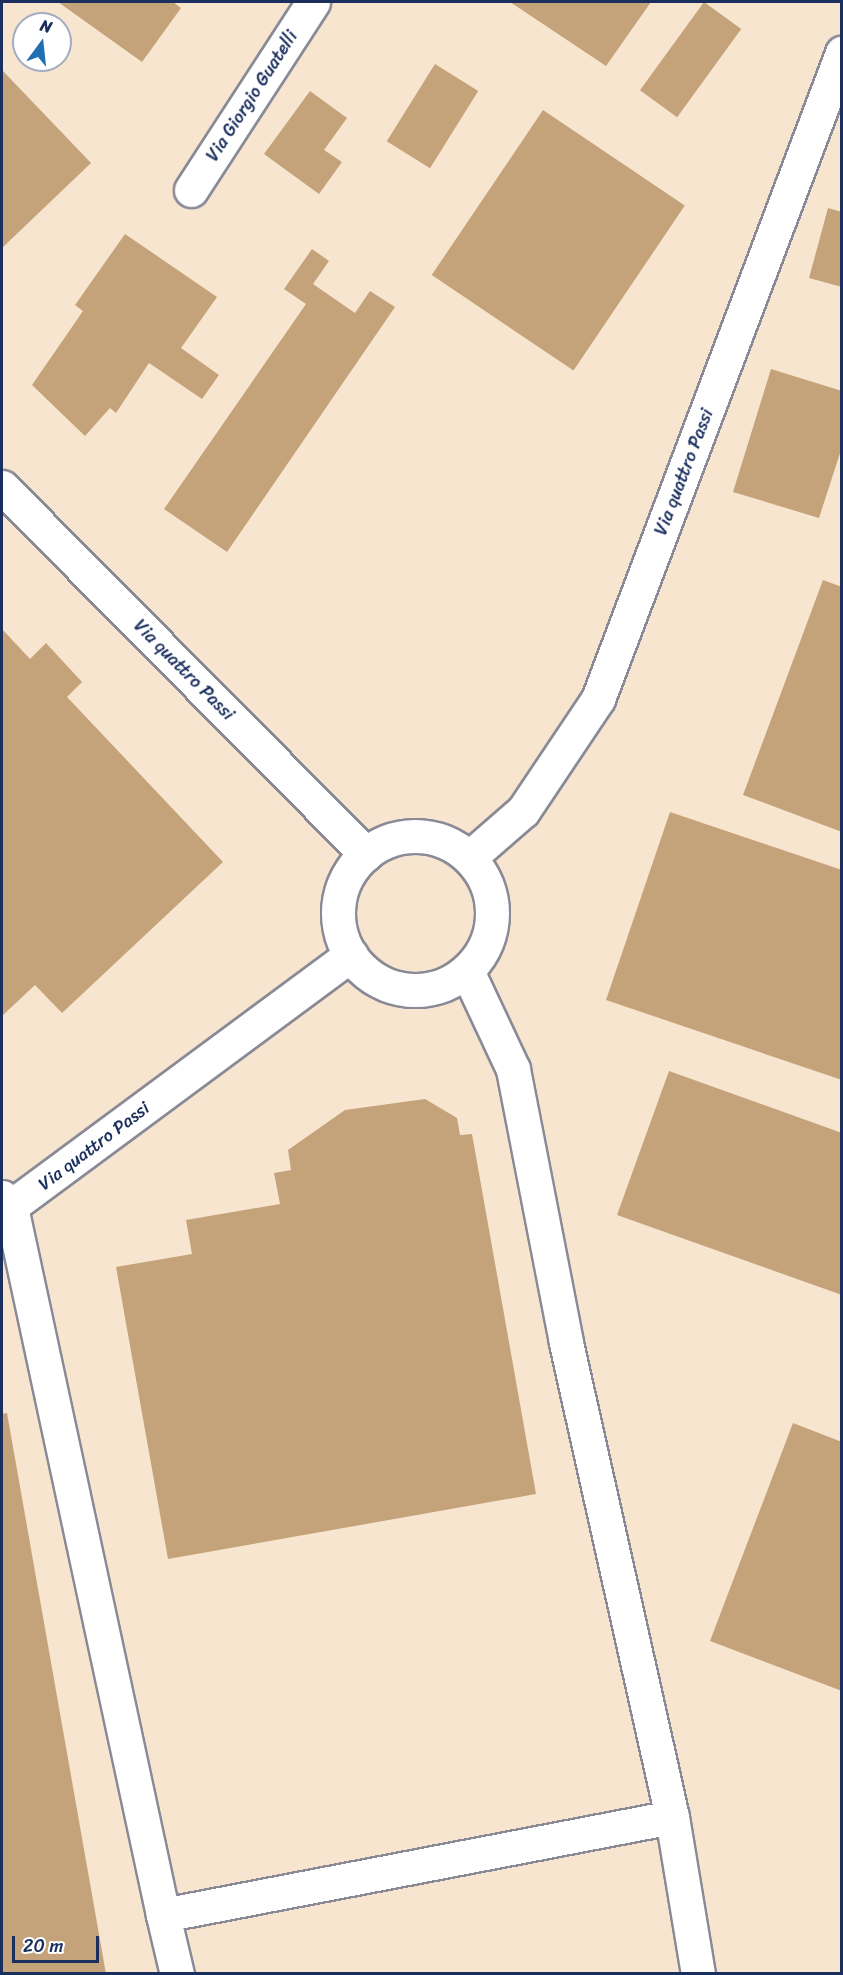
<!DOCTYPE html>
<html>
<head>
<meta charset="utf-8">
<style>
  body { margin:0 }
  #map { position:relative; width:843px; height:1975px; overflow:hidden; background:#f7e5cf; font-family:Sriracha,sans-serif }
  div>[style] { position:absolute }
  .building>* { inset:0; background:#c4a37a; transform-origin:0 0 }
  .roads { filter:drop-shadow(2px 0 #898a96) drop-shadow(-2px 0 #898a96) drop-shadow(0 2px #898a96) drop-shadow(0 -2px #898a96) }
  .minor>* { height:33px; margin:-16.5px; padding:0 16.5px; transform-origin:16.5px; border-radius:16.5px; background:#fff }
  .minor>.ring { margin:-16.5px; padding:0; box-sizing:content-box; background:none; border:33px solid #fff; border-radius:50% }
  span { translate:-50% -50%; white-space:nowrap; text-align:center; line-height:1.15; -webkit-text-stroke:5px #fff; paint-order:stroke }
  .street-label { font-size:18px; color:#1b2f5e }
  .frame { position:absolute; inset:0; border:3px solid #1b2f5e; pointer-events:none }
  .north { position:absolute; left:12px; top:12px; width:60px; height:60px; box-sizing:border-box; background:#fff; border:2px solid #a4acbf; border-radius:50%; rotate:15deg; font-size:16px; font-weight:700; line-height:24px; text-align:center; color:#1b2f5e }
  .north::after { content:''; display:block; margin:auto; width:21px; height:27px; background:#1f6fb2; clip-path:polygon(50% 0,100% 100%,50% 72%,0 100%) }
  .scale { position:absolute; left:12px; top:1936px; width:87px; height:27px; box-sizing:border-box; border:3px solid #1b2f5e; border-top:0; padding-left:8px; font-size:18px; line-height:21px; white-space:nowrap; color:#1b2f5e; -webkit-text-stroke:4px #fff; paint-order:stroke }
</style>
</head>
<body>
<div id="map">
  <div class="building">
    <div style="clip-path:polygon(58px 2px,173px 2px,181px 8px,142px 62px)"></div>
    <div style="clip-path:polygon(510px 2px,651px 2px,606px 66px)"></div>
    <div style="left:704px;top:2px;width:46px;height:109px;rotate:36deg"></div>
    <div style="left:435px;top:64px;width:51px;height:91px;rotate:32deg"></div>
    <div style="clip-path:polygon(2px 70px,91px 163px,2px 248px)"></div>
    <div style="clip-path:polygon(310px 91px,347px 118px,324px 150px,342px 162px,319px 194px,264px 154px)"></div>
    <div style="left:543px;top:110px;width:171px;height:199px;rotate:34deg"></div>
    <div style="clip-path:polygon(828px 208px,842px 212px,842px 287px,809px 278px)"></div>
    <div style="clip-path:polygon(125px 234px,217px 297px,181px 348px,219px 375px,202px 399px,149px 363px,116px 413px,110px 408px,85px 436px,32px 385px,83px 311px,75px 305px)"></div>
    <div style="clip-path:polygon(312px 249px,329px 261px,313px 284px,355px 313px,370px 291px,395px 307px,227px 552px,164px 509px,306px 304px,284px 289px)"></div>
    <div style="clip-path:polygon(771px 369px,842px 391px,842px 447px,819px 518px,733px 492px)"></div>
    <div style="clip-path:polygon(823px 580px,842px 587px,842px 832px,743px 795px)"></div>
    <div style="clip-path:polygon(2px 629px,30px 659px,46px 643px,82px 682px,67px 697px,223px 862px,62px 1013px,35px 985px,2px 1016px)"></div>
    <div style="clip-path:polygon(670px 812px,842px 870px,842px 1080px,606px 1000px)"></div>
    <div style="clip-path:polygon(669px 1071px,842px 1133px,842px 1295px,617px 1215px)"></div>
    <div style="clip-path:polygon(425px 1099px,457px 1118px,460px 1135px,472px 1134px,536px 1494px,168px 1559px,116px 1267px,192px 1254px,186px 1220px,280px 1204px,274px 1173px,291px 1170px,288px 1150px,345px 1110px)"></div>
    <div style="clip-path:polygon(7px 1413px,106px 1974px,2px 1974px,2px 1414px)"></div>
    <div style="clip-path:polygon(793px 1423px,842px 1442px,842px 1691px,710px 1641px)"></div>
  </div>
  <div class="roads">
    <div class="minor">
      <div style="left:191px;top:190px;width:224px;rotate:-57deg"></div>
      <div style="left:2px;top:487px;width:517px;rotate:45.24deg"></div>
      <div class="ring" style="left:338px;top:836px;width:121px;height:121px"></div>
      <div style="left:470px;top:857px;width:70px;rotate:-41deg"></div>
      <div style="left:523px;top:811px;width:135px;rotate:-56.2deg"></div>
      <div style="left:598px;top:699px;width:691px;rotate:-69.31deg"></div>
      <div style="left:2px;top:1197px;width:13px;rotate:48deg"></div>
      <div style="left:11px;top:1207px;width:724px;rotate:77.88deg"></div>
      <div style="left:163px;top:1915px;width:518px;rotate:-10.9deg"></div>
      <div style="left:672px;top:1817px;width:487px;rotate:-102.6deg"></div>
      <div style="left:566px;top:1342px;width:278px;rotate:-101deg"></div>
      <div style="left:513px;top:1069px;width:108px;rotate:-115.1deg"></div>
      <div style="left:2px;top:1213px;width:434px;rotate:-36.5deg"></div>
      <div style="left:672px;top:1817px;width:159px;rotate:80.6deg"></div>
      <div style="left:163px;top:1915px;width:61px;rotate:76.7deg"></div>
    </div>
  </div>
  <div class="street-label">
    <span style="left:252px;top:96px;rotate:-57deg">Via Giorgio Guatelli</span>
    <span style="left:684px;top:472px;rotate:-69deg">Via quattro Passi</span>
    <span style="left:184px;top:670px;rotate:45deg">Via quattro Passi</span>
    <span style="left:94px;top:1146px;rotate:-37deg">Via quattro Passi</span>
  </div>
  <div class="frame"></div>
  <div class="north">N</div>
  <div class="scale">20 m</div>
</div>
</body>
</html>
